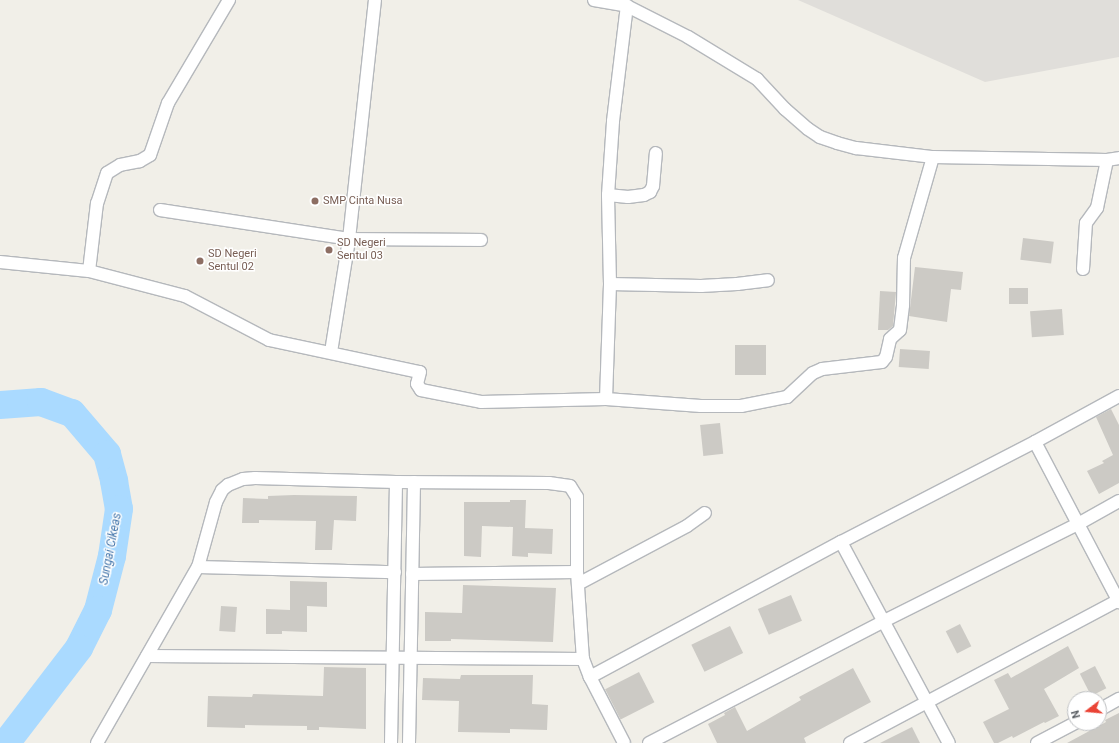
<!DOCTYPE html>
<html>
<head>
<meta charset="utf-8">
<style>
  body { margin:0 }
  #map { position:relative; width:1119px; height:743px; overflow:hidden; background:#f1efe8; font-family:Roboto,sans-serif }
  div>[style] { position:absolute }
  .industrial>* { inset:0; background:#e0deda }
  .river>* { height:28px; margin:-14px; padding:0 14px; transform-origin:14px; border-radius:14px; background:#aadaff }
  .building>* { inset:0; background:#cccac5; transform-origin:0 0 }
  .roads { filter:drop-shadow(1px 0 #b5b8bc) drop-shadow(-1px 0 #b5b8bc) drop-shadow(0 1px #b5b8bc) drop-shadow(0 -1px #b5b8bc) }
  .minor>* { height:12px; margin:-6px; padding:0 6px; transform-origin:6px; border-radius:6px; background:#fff }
  .dots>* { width:11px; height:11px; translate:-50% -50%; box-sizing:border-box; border:2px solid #fff; border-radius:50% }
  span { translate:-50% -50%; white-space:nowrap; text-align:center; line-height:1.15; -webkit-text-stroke:3px #fff; paint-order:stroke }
  .education-label { font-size:11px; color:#785e54 }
  .left { translate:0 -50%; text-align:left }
  .water-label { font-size:12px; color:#4174aa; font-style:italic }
  .north { position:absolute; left:1067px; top:691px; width:40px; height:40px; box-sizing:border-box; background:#fff; border:1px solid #bfc1c3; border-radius:50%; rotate:254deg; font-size:11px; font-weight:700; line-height:16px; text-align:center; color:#5f6368 }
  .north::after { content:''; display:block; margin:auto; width:14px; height:18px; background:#ea4335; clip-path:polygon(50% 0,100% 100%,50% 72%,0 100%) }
</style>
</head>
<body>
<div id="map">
  <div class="industrial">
    <div style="clip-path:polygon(798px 0,1119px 0,1119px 57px,985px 82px)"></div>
  </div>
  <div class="river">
    <div style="left:0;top:405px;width:41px;rotate:-4.2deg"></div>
    <div style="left:41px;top:402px;width:33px;rotate:20deg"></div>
    <div style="left:72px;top:413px;width:54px;rotate:49.5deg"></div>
    <div style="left:107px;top:454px;width:28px;rotate:75deg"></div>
    <div style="left:114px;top:481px;width:28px;rotate:80deg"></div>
    <div style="left:119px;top:509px;width:48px;rotate:98.5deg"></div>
    <div style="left:112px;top:556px;width:56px;rotate:104.5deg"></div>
    <div style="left:98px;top:610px;width:42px;rotate:116.6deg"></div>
    <div style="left:79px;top:648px;width:120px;rotate:127.5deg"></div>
  </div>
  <div class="building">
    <div style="left:1023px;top:238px;width:31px;height:22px;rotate:7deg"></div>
    <div style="clip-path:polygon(915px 267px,963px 272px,961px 290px,951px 289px,947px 322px,909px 316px)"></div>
    <div style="left:1009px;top:288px;width:19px;height:16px"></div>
    <div style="clip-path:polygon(880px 291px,896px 292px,893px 326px,888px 330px,878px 330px)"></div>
    <div style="left:1062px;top:309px;width:26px;height:32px;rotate:86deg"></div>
    <div style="left:766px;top:345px;width:30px;height:31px;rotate:90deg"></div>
    <div style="left:900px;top:349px;width:30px;height:18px;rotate:4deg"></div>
    <div style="clip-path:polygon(1111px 409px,1119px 425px,1119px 483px,1099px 494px,1087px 471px,1104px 463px,1102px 461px,1113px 455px,1096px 417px)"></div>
    <div style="left:720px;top:423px;width:31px;height:20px;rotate:84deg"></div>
    <div style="clip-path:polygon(294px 495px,357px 496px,356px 521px,334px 520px,332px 550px,315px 550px,316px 521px,259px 520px,259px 523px,242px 523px,243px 498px,268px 499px,268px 496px)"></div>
    <div style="clip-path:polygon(510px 500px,526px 500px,525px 528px,553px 529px,552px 554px,528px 553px,528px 557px,512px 556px,513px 527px,482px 526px,481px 557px,464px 556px,464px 502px,510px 502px)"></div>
    <div style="clip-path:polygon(290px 581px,327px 582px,327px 607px,307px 606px,307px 632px,282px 631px,282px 634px,266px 634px,266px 609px,290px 610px)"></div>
    <div style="clip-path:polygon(463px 585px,556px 588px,553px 642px,451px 639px,451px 641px,425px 641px,425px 612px,462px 613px)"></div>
    <div style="left:791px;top:595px;width:28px;height:36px;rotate:67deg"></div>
    <div style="left:221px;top:606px;width:16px;height:25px;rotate:4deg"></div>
    <div style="left:960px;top:624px;width:25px;height:16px;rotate:63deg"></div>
    <div style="left:730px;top:626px;width:30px;height:43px;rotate:64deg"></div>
    <div style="clip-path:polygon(1068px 646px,1079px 668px,1044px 689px,1059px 716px,1045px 723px,1044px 722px,1013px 738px,1012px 736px,998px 743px,994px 743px,983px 722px,1009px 709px,994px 680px,1008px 673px,1011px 678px)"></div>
    <div style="left:1095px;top:666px;width:25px;height:17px;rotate:63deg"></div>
    <div style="clip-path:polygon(324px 667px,366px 668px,366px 729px,319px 727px,319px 730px,307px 730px,307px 726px,245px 725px,245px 728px,207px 727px,208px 696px,252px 697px,253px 694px,323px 696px)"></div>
    <div style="clip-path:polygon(853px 668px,871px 702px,804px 738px,806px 743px,717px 743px,708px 724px,725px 715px,724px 713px,735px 707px,747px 731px,801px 700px,799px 697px)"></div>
    <div style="left:639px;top:672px;width:34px;height:38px;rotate:63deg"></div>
    <div style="clip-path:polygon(461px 675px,533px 675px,532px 704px,548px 705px,547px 730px,510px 729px,510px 733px,458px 732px,459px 701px,422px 700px,423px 678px,460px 679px)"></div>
    <div style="clip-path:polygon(1119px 713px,1119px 743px,1067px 743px,1106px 722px,1105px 720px)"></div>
    <div style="clip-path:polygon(912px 727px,920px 743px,880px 743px)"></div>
  </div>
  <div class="roads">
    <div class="minor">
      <div style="left:229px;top:0;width:120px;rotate:120.6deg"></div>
      <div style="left:168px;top:103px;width:55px;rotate:109.1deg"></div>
      <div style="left:150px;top:155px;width:12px;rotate:149deg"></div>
      <div style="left:140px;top:161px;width:20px;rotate:169deg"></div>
      <div style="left:120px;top:165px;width:15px;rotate:148deg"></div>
      <div style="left:107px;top:173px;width:32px;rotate:108deg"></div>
      <div style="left:97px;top:203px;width:68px;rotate:96.7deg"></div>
      <div style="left:89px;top:271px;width:99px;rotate:14.6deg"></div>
      <div style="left:185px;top:296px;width:95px;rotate:27.6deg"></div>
      <div style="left:269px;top:340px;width:154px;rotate:12deg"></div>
      <div style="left:420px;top:372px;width:12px;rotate:104deg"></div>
      <div style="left:417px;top:384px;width:7px;rotate:56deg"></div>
      <div style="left:421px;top:390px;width:61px;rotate:11.3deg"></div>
      <div style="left:481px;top:402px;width:125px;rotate:-1.4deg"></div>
      <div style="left:606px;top:399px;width:95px;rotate:4.2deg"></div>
      <div style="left:701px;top:406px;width:40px"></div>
      <div style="left:741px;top:406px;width:47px;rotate:-11.1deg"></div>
      <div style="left:787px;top:397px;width:35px;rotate:-43deg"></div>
      <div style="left:813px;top:373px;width:10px;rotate:-24deg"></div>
      <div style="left:822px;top:369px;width:60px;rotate:-6.7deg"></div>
      <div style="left:882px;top:362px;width:6px;rotate:-51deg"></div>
      <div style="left:886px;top:357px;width:18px;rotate:-77deg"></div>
      <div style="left:890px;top:339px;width:13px;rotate:-42deg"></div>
      <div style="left:900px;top:330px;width:25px;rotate:-83deg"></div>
      <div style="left:903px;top:305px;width:47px;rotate:-88.8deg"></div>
      <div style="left:904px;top:258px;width:105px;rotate:-74deg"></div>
      <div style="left:594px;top:0;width:34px;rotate:10deg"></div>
      <div style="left:627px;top:6px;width:68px;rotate:26.9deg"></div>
      <div style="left:688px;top:37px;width:81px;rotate:31.3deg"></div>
      <div style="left:757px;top:79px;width:41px;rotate:47deg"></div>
      <div style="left:785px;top:109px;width:30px;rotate:41deg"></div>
      <div style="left:808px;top:129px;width:14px;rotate:34deg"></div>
      <div style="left:820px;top:137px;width:18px;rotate:19deg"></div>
      <div style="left:837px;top:143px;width:20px;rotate:15deg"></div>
      <div style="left:856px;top:148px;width:78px;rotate:6.7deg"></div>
      <div style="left:933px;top:157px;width:174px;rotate:1deg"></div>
      <div style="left:1107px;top:160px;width:12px;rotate:-9deg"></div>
      <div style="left:608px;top:195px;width:20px;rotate:6deg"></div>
      <div style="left:628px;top:197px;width:16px;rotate:-7deg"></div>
      <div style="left:644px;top:195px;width:7px;rotate:-27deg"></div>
      <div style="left:650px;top:192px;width:7px;rotate:-63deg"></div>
      <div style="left:653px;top:186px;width:33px;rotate:-85deg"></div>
      <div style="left:160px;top:210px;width:191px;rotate:8.7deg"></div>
      <div style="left:349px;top:239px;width:132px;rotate:0.4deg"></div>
      <div style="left:0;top:262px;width:89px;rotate:5.8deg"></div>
      <div style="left:1083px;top:269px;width:46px;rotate:-86.3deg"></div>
      <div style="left:1086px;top:223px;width:19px;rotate:-54deg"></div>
      <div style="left:1097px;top:208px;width:49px;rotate:-78.2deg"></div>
      <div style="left:610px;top:284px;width:91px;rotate:1.3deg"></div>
      <div style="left:701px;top:286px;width:36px;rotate:-3deg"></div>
      <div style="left:737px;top:284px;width:31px;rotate:-7deg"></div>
      <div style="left:331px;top:352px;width:114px;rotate:-80.9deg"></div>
      <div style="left:349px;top:239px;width:240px;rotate:-83.8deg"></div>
      <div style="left:1119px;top:396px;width:96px;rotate:151.3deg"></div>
      <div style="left:1035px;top:442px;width:181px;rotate:62.3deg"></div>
      <div style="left:606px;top:399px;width:115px;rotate:-88deg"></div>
      <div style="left:610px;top:284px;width:89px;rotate:-91.3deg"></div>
      <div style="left:608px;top:195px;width:74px;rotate:-86.1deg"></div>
      <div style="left:613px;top:121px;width:116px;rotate:-83.1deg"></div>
      <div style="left:841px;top:542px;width:218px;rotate:-27.3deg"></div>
      <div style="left:198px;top:567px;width:197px;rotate:1.5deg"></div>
      <div style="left:412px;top:574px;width:165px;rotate:-0.7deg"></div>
      <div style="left:578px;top:584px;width:123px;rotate:-28deg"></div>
      <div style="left:687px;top:526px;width:22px;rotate:-36deg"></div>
      <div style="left:147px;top:656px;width:436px;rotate:0.4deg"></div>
      <div style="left:583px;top:659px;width:19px;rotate:69deg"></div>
      <div style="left:590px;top:677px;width:74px;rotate:62.7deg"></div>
      <div style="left:590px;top:677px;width:285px;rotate:-28.3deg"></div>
      <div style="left:841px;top:542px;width:228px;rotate:61.8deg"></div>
      <div style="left:1099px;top:710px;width:23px;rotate:-29deg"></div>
      <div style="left:97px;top:743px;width:203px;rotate:-60.2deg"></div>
      <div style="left:198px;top:567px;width:67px;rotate:-74.5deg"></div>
      <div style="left:216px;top:502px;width:13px;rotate:-63deg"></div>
      <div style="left:222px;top:490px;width:8px;rotate:-40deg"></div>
      <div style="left:228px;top:485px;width:16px;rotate:-22deg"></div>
      <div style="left:243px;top:479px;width:12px;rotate:-5deg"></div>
      <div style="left:255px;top:478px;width:141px;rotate:1.6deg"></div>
      <div style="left:396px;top:482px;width:153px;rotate:0.4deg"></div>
      <div style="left:549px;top:483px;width:21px;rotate:8deg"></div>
      <div style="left:570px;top:486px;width:13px;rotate:58deg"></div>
      <div style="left:577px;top:497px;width:75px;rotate:90deg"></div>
      <div style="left:577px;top:572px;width:87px;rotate:86.1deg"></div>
      <div style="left:391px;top:743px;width:261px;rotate:-88.9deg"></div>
      <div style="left:409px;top:743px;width:261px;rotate:-88.9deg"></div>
      <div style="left:649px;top:743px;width:265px;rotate:-27.4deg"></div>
      <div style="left:884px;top:621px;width:217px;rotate:-26.6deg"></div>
      <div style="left:1078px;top:524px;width:47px;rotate:-29.3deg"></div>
      <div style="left:850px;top:743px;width:305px;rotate:-28deg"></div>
      <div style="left:1037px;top:743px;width:43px;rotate:-27.8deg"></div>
    </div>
  </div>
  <div class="dots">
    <div style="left:315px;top:201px;background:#8d6e63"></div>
    <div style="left:329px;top:250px;background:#8d6e63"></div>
    <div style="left:200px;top:261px;background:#8d6e63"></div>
  </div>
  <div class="education-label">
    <span class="left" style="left:323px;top:201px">SMP Cinta Nusa</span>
    <span class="left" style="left:337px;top:250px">SD Negeri<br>Sentul 03</span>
    <span class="left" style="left:208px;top:261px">SD Negeri<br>Sentul 02</span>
  </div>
  <div class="water-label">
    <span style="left:111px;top:549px;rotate:-79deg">Sungai Cikeas</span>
  </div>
  <div class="north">N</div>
</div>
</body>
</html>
